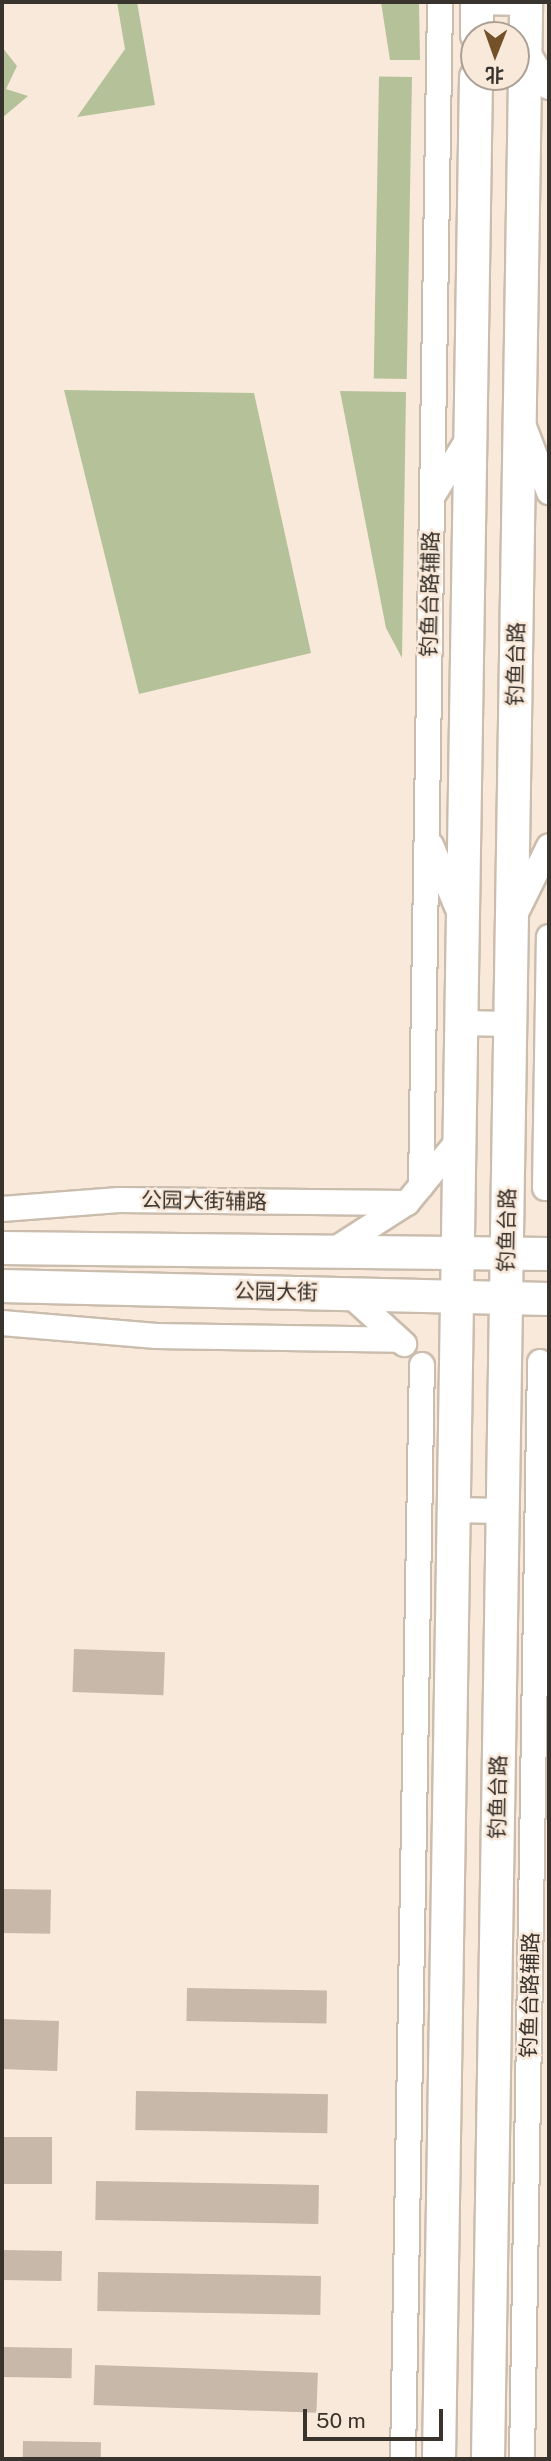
<!DOCTYPE html>
<html>
<head>
<meta charset="utf-8">
<style>
  body { margin:0 }
  #map { position:relative; width:551px; height:2461px; overflow:hidden; background:#f9e9da; font-family:"Public Sans","Noto Sans SC",sans-serif }
  div>[style] { position:absolute }
  .green>* { inset:0; background:#b5c299; transform-origin:0 0 }
  .building>* { inset:0; background:#c7b8aa; transform-origin:0 0 }
  .roads { filter:drop-shadow(2px 0 #cbbdae) drop-shadow(-2px 0 #cbbdae) drop-shadow(0 2px #cbbdae) drop-shadow(0 -2px #cbbdae) }
  .minor>* { height:24px; margin:-12px; padding:0 12px; transform-origin:12px; border-radius:12px; background:#fff }
  .major>* { height:32px; margin:-16px; padding:0 16px; transform-origin:16px; border-radius:16px; background:#fff }
  span { translate:-50% -50%; white-space:nowrap; text-align:center; line-height:1.15; -webkit-text-stroke:5px #f9e9da; paint-order:stroke }
  .street-label { font-size:21px; color:#39332d }
  .frame { position:absolute; inset:0; border:4px solid #39332d; pointer-events:none }
  .north { position:absolute; left:460px; top:21px; width:70px; height:70px; box-sizing:border-box; background:#f9e9da; border:2px solid #aca095; border-radius:50%; rotate:181deg; font-size:19px; font-weight:700; line-height:28px; text-align:center; color:#39332d }
  .north::after { content:''; display:block; margin:auto; width:24px; height:32px; background:#75512a; clip-path:polygon(50% 0,100% 100%,50% 72%,0 100%) }
  .scale { position:absolute; left:303px; top:2409px; width:140px; height:32px; box-sizing:border-box; border:4px solid #39332d; border-top:0; padding-left:9px; font-size:21px; line-height:24px; white-space:nowrap; color:#39332d; -webkit-text-stroke:5px #f9e9da; paint-order:stroke }
</style>
</head>
<body>
<div id="map">
  <div class="green">
    <div style="clip-path:polygon(117px 2px,137px 2px,155px 105px,77px 117px,125px 49px)"></div>
    <div style="clip-path:polygon(381px 2px,419px 2px,420px 60px,390px 60px)"></div>
    <div style="clip-path:polygon(2px 47px,17px 66px,6px 89px,28px 96px,2px 118px)"></div>
    <div style="left:412px;top:77px;width:302px;height:33px;rotate:91deg"></div>
    <div style="clip-path:polygon(64px 390px,254px 393px,311px 653px,139px 694px)"></div>
    <div style="clip-path:polygon(340px 391px,406px 392px,402px 658px,386px 628px)"></div>
  </div>
  <div class="building">
    <div style="left:74px;top:1649px;width:91px;height:43px;rotate:2deg"></div>
    <div style="left:2px;top:1889px;width:49px;height:44px;rotate:1deg"></div>
    <div style="left:187px;top:1988px;width:140px;height:33px;rotate:1deg"></div>
    <div style="left:2px;top:2019px;width:57px;height:50px;rotate:2deg"></div>
    <div style="left:136px;top:2091px;width:192px;height:39px;rotate:1deg"></div>
    <div style="left:2px;top:2137px;width:50px;height:47px"></div>
    <div style="left:96px;top:2181px;width:223px;height:39px;rotate:1deg"></div>
    <div style="left:2px;top:2250px;width:60px;height:30px;rotate:1deg"></div>
    <div style="left:98px;top:2272px;width:223px;height:39px;rotate:1deg"></div>
    <div style="left:2px;top:2347px;width:70px;height:30px;rotate:1deg"></div>
    <div style="left:95px;top:2365px;width:223px;height:40px;rotate:2deg"></div>
    <div style="left:23px;top:2441px;width:78px;height:18px;rotate:1deg"></div>
  </div>
  <div class="roads">
    <div class="minor">
      <div style="left:477px;top:2px;width:49px;rotate:1.2deg"></div>
      <div style="left:525px;top:48px;width:46px;rotate:58.4deg"></div>
      <div style="left:523px;top:424px;width:73px;rotate:69.1deg"></div>
      <div style="left:432px;top:497px;width:72px;rotate:-58.1deg"></div>
      <div style="left:431px;top:845px;width:75px;rotate:67.2deg"></div>
      <div style="left:513px;top:919px;width:81px;rotate:-63.7deg"></div>
      <div style="left:461px;top:1023px;width:49px;rotate:1.2deg"></div>
      <div style="left:421px;top:1186px;width:1184px;rotate:-89.08deg"></div>
      <div style="left:545px;top:1188px;width:251px;rotate:-89.1deg"></div>
      <div style="left:2px;top:1209px;width:117px;rotate:-4.4deg"></div>
      <div style="left:119px;top:1200px;width:288px;rotate:0.6deg"></div>
      <div style="left:329px;top:1253px;width:93px;rotate:-32.7deg"></div>
      <div style="left:407px;top:1203px;width:82px;rotate:-50.5deg"></div>
      <div style="left:348px;top:1293px;width:76px;rotate:42.3deg"></div>
      <div style="left:2px;top:1323px;width:155px;rotate:4.8deg"></div>
      <div style="left:156px;top:1336px;width:243px;rotate:0.9deg"></div>
      <div style="left:454px;top:1510px;width:48px;rotate:1.2deg"></div>
      <div style="left:403px;top:2459px;width:1094px;rotate:-89.01deg"></div>
      <div style="left:522px;top:2459px;width:1097px;rotate:-89.06deg"></div>
    </div>
    <div class="major">
      <div style="left:477px;top:35px;width:33px;rotate:-90deg"></div>
      <div style="left:2px;top:1248px;width:547px;rotate:0.63deg"></div>
      <div style="left:2px;top:1286px;width:547px;rotate:1.36deg"></div>
      <div style="left:439px;top:2459px;width:2382px;rotate:-89.11deg"></div>
      <div style="left:488px;top:2459px;width:2457px;rotate:-89.11deg"></div>
    </div>
  </div>
  <div class="street-label">
    <span style="left:430px;top:594px;rotate:-89deg">钓鱼台路辅路</span>
    <span style="left:516px;top:664px;rotate:-89deg">钓鱼台路</span>
    <span style="left:204px;top:1201px;rotate:1deg">公园大街辅路</span>
    <span style="left:507px;top:1230px;rotate:-89deg">钓鱼台路</span>
    <span style="left:276px;top:1292px;rotate:1deg">公园大街</span>
    <span style="left:498px;top:1797px;rotate:-89deg">钓鱼台路</span>
    <span style="left:530px;top:1995px;rotate:-89deg">钓鱼台路辅路</span>
  </div>
  <div class="frame"></div>
  <div class="north">北</div>
  <div class="scale">50 m</div>
</div>
</body>
</html>
